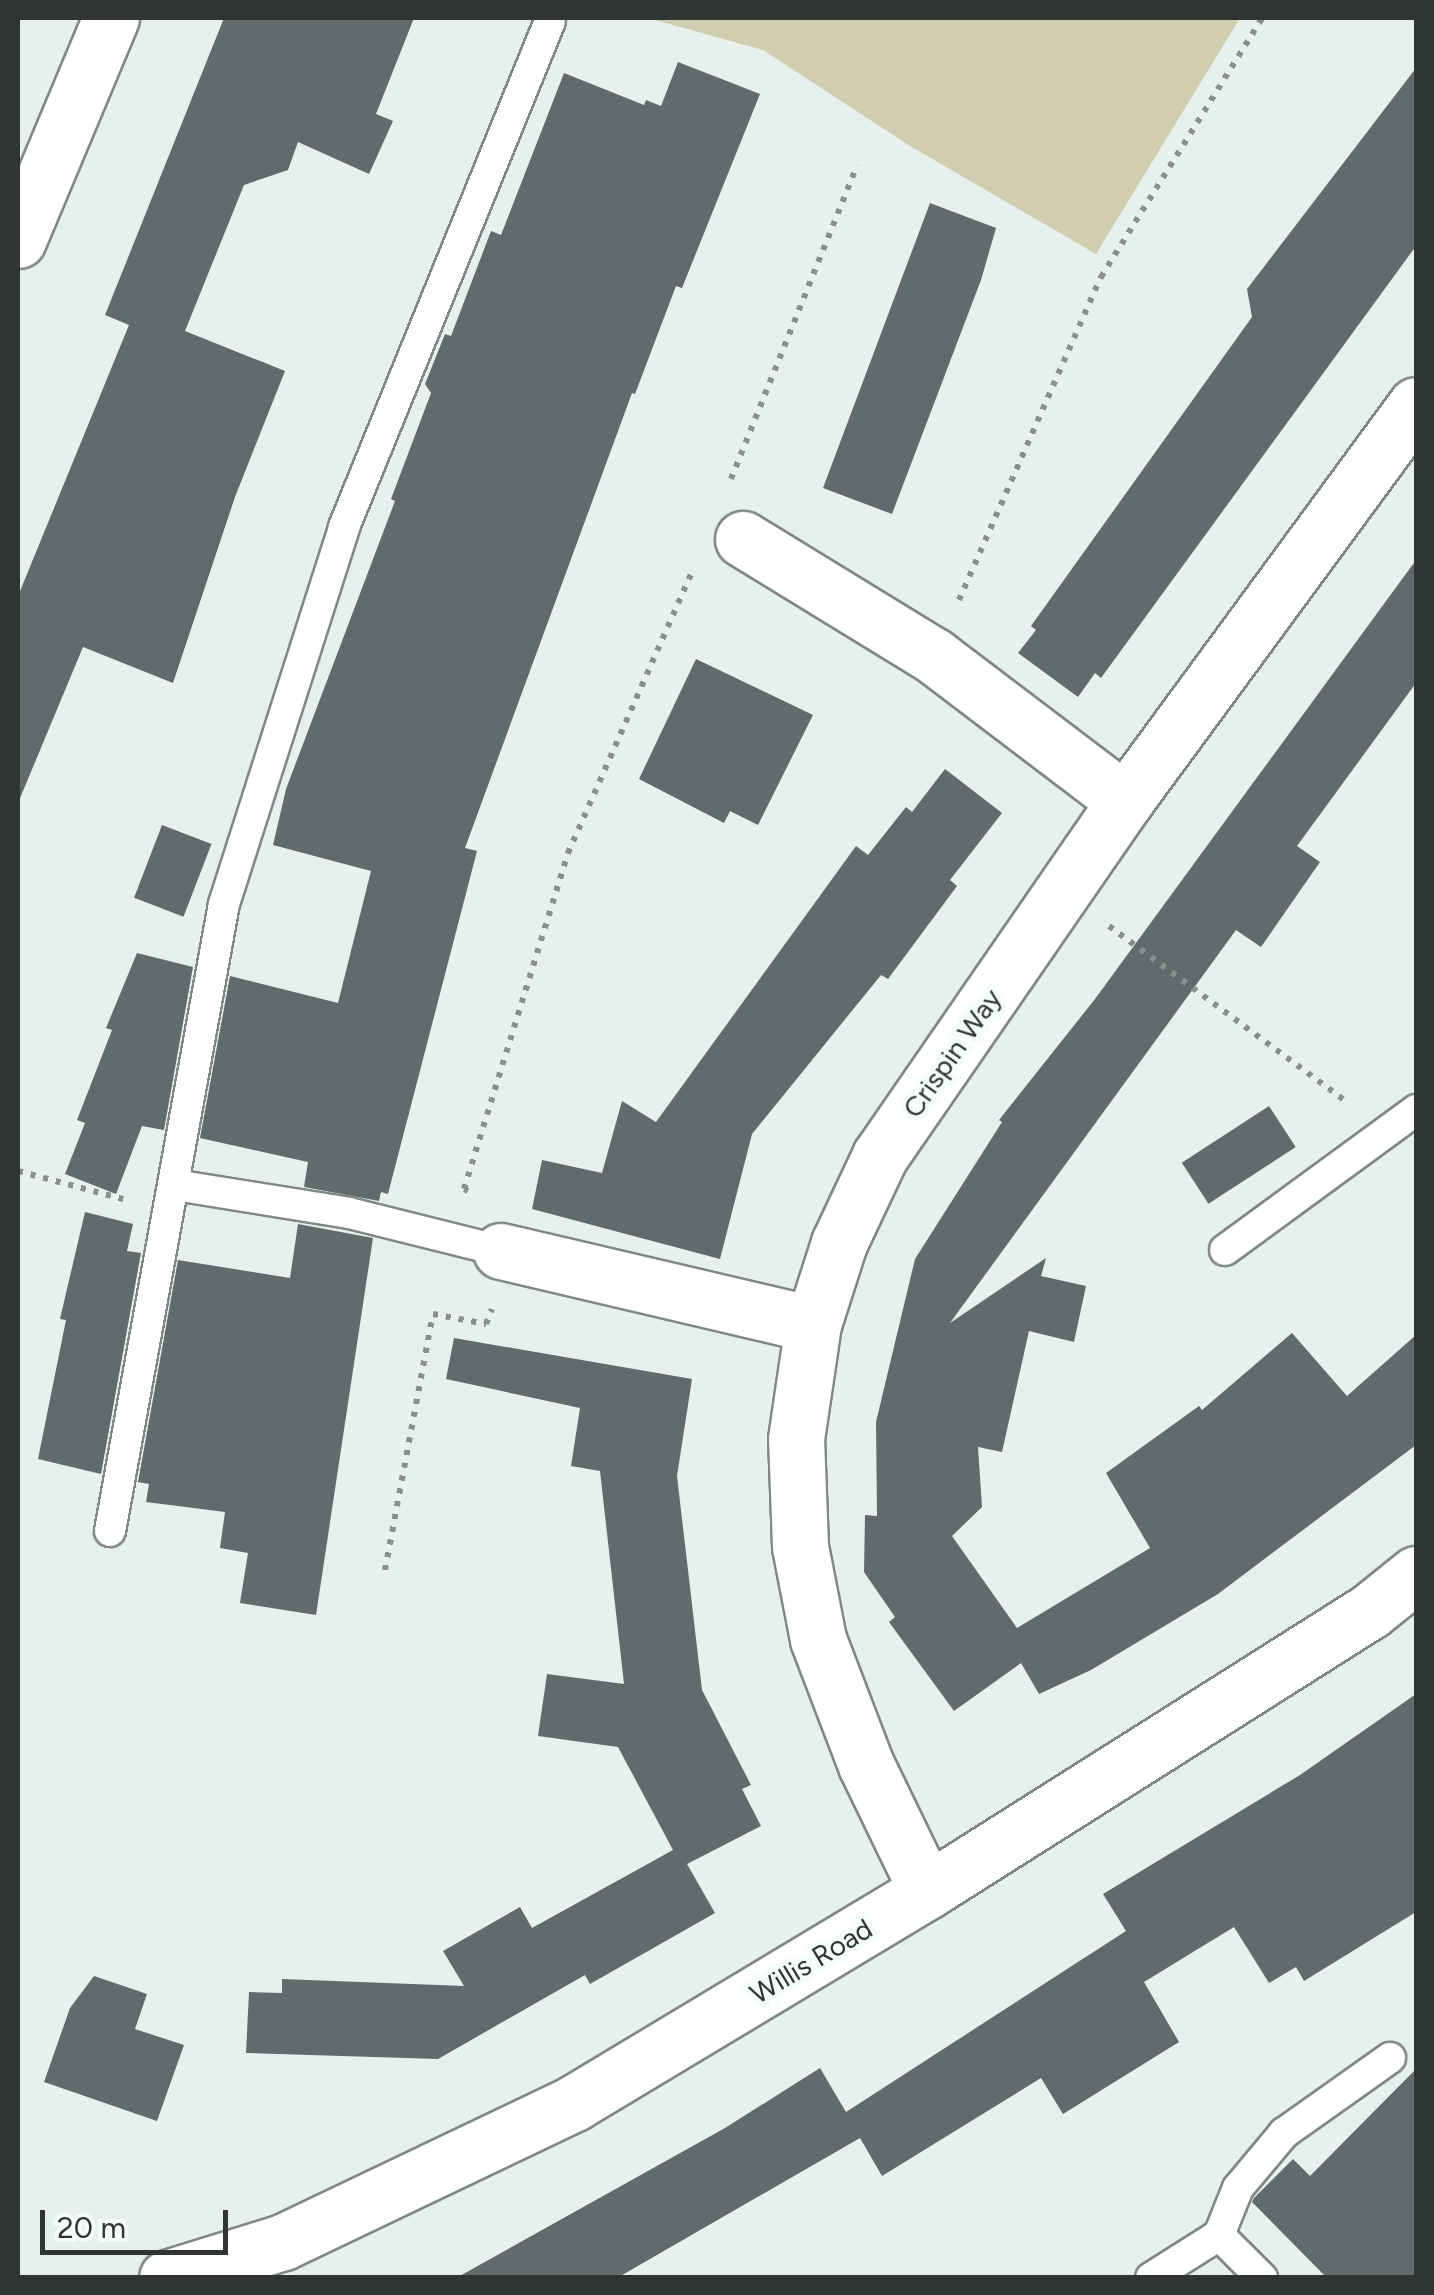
<!DOCTYPE html>
<html>
<head>
<meta charset="utf-8">
<style>
  body { margin:0 }
  #map { position:relative; width:1434px; height:2295px; overflow:hidden; background:#e6f0ec; font-family:Figtree,sans-serif }
  div>[style] { position:absolute }
  .green>* { inset:0; background:#d1cdb0 }
  .building>* { inset:0; background:#626b6c; transform-origin:0 0 }
  .path>* { height:6px; margin-top:-3px; transform-origin:0; background:repeating-linear-gradient(90deg,#888f8d 0 5px,transparent 0 13px) }
  .roads { filter:drop-shadow(2px 0 #7f8884) drop-shadow(-2px 0 #7f8884) drop-shadow(0 2px #7f8884) drop-shadow(0 -2px #7f8884) }
  .service>* { height:30px; margin:-15px; padding:0 15px; transform-origin:15px; border-radius:15px; background:#fff }
  .minor>* { height:55px; margin:-27.5px; padding:0 27.5px; transform-origin:27.5px; border-radius:27.5px; background:#fff }
  span { translate:-50% -50%; white-space:nowrap; text-align:center; line-height:1.15; -webkit-text-stroke:10px #f3fdf9; paint-order:stroke }
  .street-label { font-size:28px; color:#303433 }
  .frame { position:absolute; inset:0; border:20px solid #303433; pointer-events:none }
  .scale { position:absolute; left:40px; top:2210px; width:188px; height:45px; box-sizing:border-box; border:5px solid #303433; border-top:0; padding-left:12px; font-size:30px; line-height:35px; white-space:nowrap; color:#303433; -webkit-text-stroke:8px #f3fdf9; paint-order:stroke }
</style>
</head>
<body>
<div id="map">
  <div class="green">
    <div style="clip-path:polygon(648px 18px,1240px 18px,1096px 254px,910px 146px,763px 50px)"></div>
  </div>
  <div class="building">
    <div style="clip-path:polygon(224px 18px,414px 18px,376px 114px,393px 121px,369px 174px,298px 142px,288px 170px,244px 185px,185px 331px,285px 371px,235px 497px,173px 683px,83px 647px,18px 803px,18px 596px,129px 325px,105px 315px)"></div>
    <div style="clip-path:polygon(678px 62px,760px 94px,682px 288px,676px 286px,635px 394px,632px 393px,465px 848px,477px 851px,388px 1194px,381px 1192px,379px 1201px,304px 1187px,308px 1162px,200px 1138px,230px 976px,338px 1003px,371px 871px,273px 845px,286px 789px,395px 501px,391px 499px,431px 393px,425px 384px,445px 334px,451px 336px,491px 231px,501px 235px,564px 73px,644px 105px,646px 100px,661px 106px)"></div>
    <div style="clip-path:polygon(1416px 68px,1416px 246px,1128px 641px,1101px 678px,1095px 673px,1078px 697px,1018px 653px,1036px 630px,1031px 626px,1252px 317px,1247px 289px)"></div>
    <div style="clip-path:polygon(930px 203px,996px 228px,981px 280px,892px 514px,823px 488px)"></div>
    <div style="clip-path:polygon(1416px 560px,1416px 683px,1297px 846px,1320px 862px,1261px 947px,1236px 930px,950px 1323px,1046px 1258px,1041px 1276px,1086px 1286px,1074px 1342px,1029px 1331px,1002px 1452px,978px 1447px,982px 1507px,952px 1536px,1017px 1628px,1150px 1548px,1106px 1473px,1199px 1406px,1202px 1410px,1292px 1333px,1347px 1396px,1416px 1335px,1416px 1445px,1218px 1594px,1091px 1670px,1039px 1694px,1021px 1663px,954px 1711px,889px 1622px,895px 1617px,864px 1572px,865px 1515px,877px 1516px,876px 1422px,915px 1259px,1002px 1122px,999px 1120px,1095px 999px)"></div>
    <div style="clip-path:polygon(696px 659px,813px 715px,758px 825px,730px 811px,724px 823px,639px 779px)"></div>
    <div style="clip-path:polygon(945px 769px,1002px 813px,950px 880px,957px 886px,888px 979px,881px 975px,752px 1134px,720px 1259px,532px 1209px,542px 1160px,602px 1173px,622px 1101px,656px 1122px,856px 846px,868px 855px,906px 807px,912px 812px)"></div>
    <div style="left:162px;top:825px;width:53px;height:78px;rotate:21deg"></div>
    <div style="clip-path:polygon(137px 953px,193px 967px,164px 1130px,142px 1126px,116px 1194px,65px 1174px,85px 1123px,77px 1120px,112px 1030px,106px 1028px)"></div>
    <div style="left:1269px;top:1106px;width:49px;height:104px;rotate:57deg"></div>
    <div style="clip-path:polygon(85px 1212px,133px 1224px,127px 1251px,141px 1253px,101px 1474px,38px 1459px,66px 1320px,60px 1319px)"></div>
    <div style="clip-path:polygon(298px 1224px,373px 1238px,316px 1615px,240px 1603px,248px 1553px,220px 1548px,225px 1512px,146px 1502px,149px 1484px,138px 1482px,178px 1260px,290px 1278px)"></div>
    <div style="clip-path:polygon(454px 1338px,692px 1379px,677px 1476px,702px 1690px,751px 1785px,742px 1789px,761px 1826px,687px 1864px,715px 1913px,590px 1984px,585px 1975px,438px 2059px,246px 2053px,249px 1992px,282px 1993px,282px 1979px,464px 1986px,443px 1951px,520px 1907px,532px 1928px,673px 1850px,618px 1747px,538px 1736px,547px 1674px,624px 1684px,600px 1471px,571px 1466px,580px 1408px,446px 1379px)"></div>
    <div style="clip-path:polygon(1416px 1694px,1416px 1912px,1304px 1981px,1296px 1967px,1269px 1983px,1234px 1927px,1144px 1982px,1179px 2042px,1063px 2114px,1041px 2078px,882px 2176px,860px 2138px,617px 2278px,456px 2278px,725px 2128px,820px 2068px,846px 2112px,1126px 1931px,1103px 1894px,1300px 1775px)"></div>
    <div style="clip-path:polygon(94px 1976px,147px 1994px,135px 2029px,184px 2045px,157px 2121px,44px 2082px,70px 2008px)"></div>
    <div style="clip-path:polygon(1416px 2069px,1416px 2278px,1327px 2278px,1252px 2202px,1254px 2198px,1293px 2159px,1310px 2176px)"></div>
  </div>
  <div class="path">
    <div style="left:731px;top:479px;width:338px;rotate:-68.1deg"></div>
    <div style="left:959px;top:600px;width:353px;rotate:-66.3deg"></div>
    <div style="left:1101px;top:277px;width:305px;rotate:-58.1deg"></div>
    <div style="left:1109px;top:926px;width:297px;rotate:36.5deg"></div>
    <div style="left:18px;top:1171px;width:109px;rotate:14.9deg"></div>
    <div style="left:468px;top:1191px;width:4px;rotate:-153deg"></div>
    <div style="left:464px;top:1189px;width:352px;rotate:-72.8deg"></div>
    <div style="left:568px;top:853px;width:310px;rotate:-66.2deg"></div>
    <div style="left:385px;top:1570px;width:260px;rotate:-79.4deg"></div>
    <div style="left:433px;top:1314px;width:54px;rotate:10.7deg"></div>
    <div style="left:486px;top:1324px;width:16px;rotate:-68deg"></div>
  </div>
  <div class="roads">
    <div class="service">
      <div style="left:175px;top:1185px;width:176px;rotate:9.1deg"></div>
      <div style="left:349px;top:1213px;width:157px;rotate:14deg"></div>
      <div style="left:1225px;top:1250px;width:237px;rotate:-36.2deg"></div>
      <div style="left:110px;top:1531px;width:637px;rotate:-79.7deg"></div>
      <div style="left:224px;top:904px;width:396px;rotate:-72.3deg"></div>
      <div style="left:344px;top:527px;width:546px;rotate:-67.85deg"></div>
      <div style="left:1219px;top:2235px;width:51px;rotate:-68deg"></div>
      <div style="left:1238px;top:2188px;width:72px;rotate:-50.1deg"></div>
      <div style="left:1284px;top:2133px;width:130px;rotate:-35.3deg"></div>
      <div style="left:1151px;top:2278px;width:80px;rotate:-32.3deg"></div>
      <div style="left:1219px;top:2235px;width:61px;rotate:45deg"></div>
    </div>
    <div class="minor">
      <div style="left:18px;top:240px;width:241px;rotate:-67.3deg"></div>
      <div style="left:743px;top:539px;width:224px;rotate:31.5deg"></div>
      <div style="left:934px;top:656px;width:240px;rotate:37.2deg"></div>
      <div style="left:501px;top:1251px;width:320px;rotate:13.2deg"></div>
      <div style="left:927px;top:1891px;width:140px;rotate:-115.8deg"></div>
      <div style="left:866px;top:1765px;width:135px;rotate:-110.9deg"></div>
      <div style="left:818px;top:1639px;width:95px;rotate:-101deg"></div>
      <div style="left:800px;top:1546px;width:107px;rotate:-92.1deg"></div>
      <div style="left:796px;top:1439px;width:116px;rotate:-81.6deg"></div>
      <div style="left:813px;top:1324px;width:85px;rotate:-72.2deg"></div>
      <div style="left:839px;top:1243px;width:96px;rotate:-64.8deg"></div>
      <div style="left:880px;top:1156px;width:431px;rotate:-55.4deg"></div>
      <div style="left:1125px;top:801px;width:491px;rotate:-53.7deg"></div>
      <div style="left:167px;top:2278px;width:121px;rotate:-17.2deg"></div>
      <div style="left:283px;top:2242px;width:322px;rotate:-25.5deg"></div>
      <div style="left:574px;top:2103px;width:412px;rotate:-31deg"></div>
      <div style="left:927px;top:1891px;width:524px;rotate:-32.3deg"></div>
      <div style="left:1370px;top:1611px;width:59px;rotate:-38.8deg"></div>
    </div>
  </div>
  <div class="street-label">
    <span style="left:952px;top:1053px;rotate:-55deg">Crispin Way</span>
    <span style="left:811px;top:1961px;rotate:-31deg">Willis Road</span>
  </div>
  <div class="frame"></div>
  <div class="scale">20 m</div>
</div>
</body>
</html>
